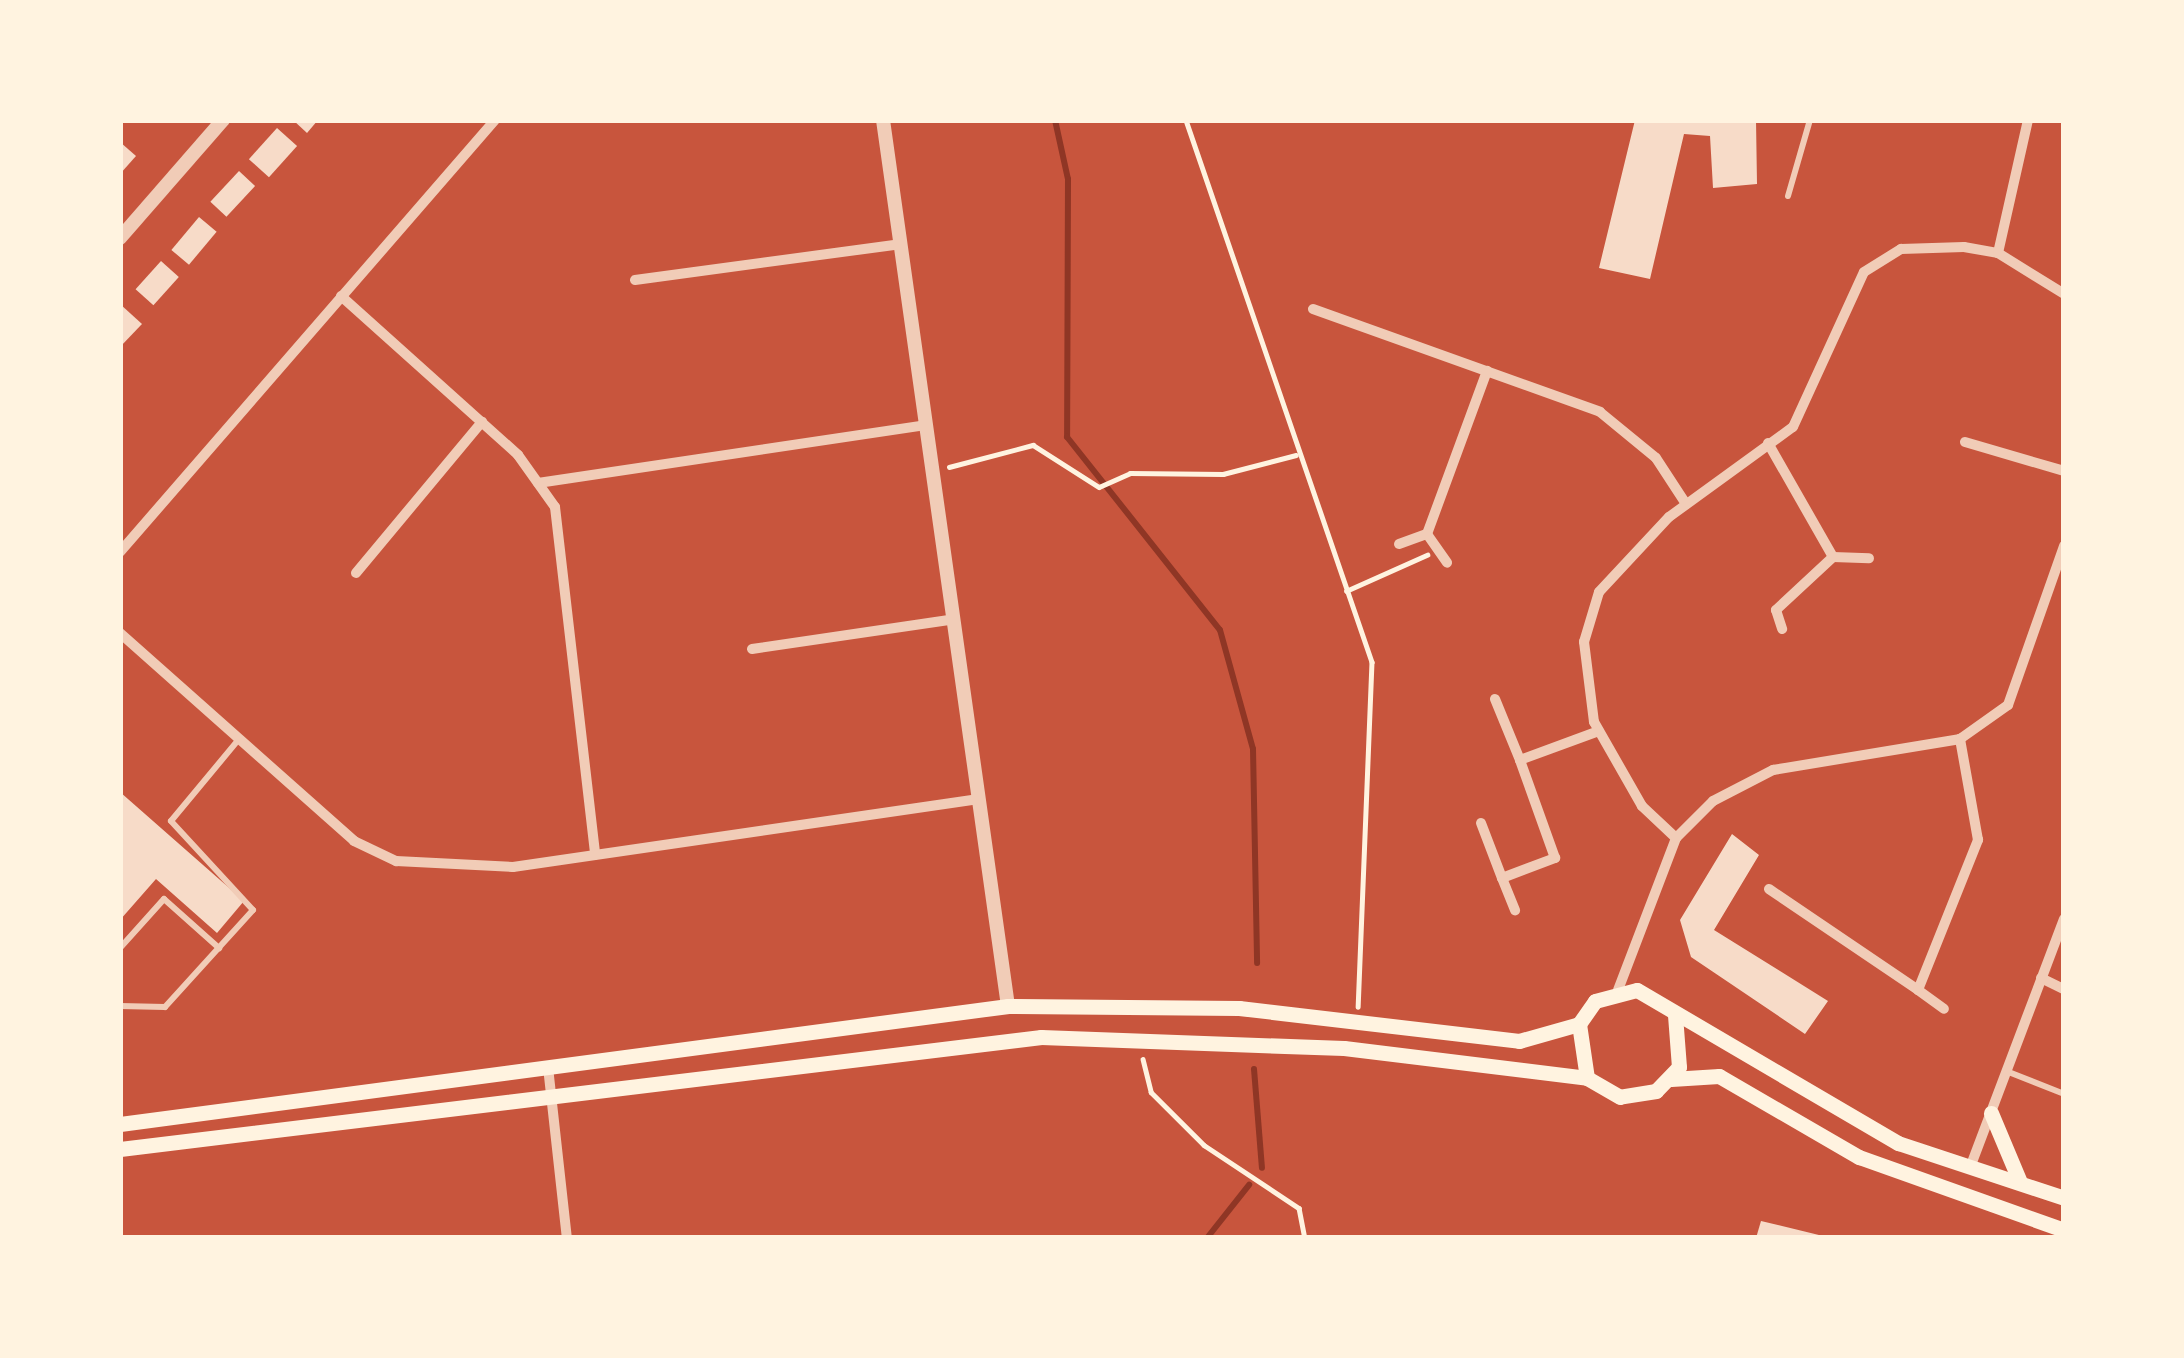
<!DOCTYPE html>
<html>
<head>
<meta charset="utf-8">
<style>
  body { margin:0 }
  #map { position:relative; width:2184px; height:1358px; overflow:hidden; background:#c8553d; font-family:Rubik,sans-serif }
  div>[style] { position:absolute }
  .stream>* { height:6px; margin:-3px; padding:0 3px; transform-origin:3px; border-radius:3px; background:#8f3625 }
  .building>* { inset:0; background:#f7dbc8; transform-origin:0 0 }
  .path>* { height:4.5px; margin:-2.25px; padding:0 2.25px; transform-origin:2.25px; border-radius:2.25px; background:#fff3e0 }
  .service>* { height:6px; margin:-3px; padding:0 3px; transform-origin:3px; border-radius:3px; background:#f1ccb7 }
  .minor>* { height:10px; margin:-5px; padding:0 5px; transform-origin:5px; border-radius:5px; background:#f1ccb7 }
  .tertiary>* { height:14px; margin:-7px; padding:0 7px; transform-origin:7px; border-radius:7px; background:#f1ccb7 }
  .secondary>* { height:15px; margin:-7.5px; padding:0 7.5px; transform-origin:7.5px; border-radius:7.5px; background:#fff3e0 }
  span { translate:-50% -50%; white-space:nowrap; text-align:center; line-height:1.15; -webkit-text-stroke:10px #fff3e0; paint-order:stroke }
  .frame { position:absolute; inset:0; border:123px solid #fff3e0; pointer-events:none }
</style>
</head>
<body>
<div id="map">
  <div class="stream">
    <div style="left:1055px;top:120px;width:60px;rotate:77.6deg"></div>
    <div style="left:1068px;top:179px;width:258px;rotate:90.2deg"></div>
    <div style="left:1067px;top:437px;width:246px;rotate:51.6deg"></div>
    <div style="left:1220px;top:630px;width:123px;rotate:74.5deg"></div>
    <div style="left:1253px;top:749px;width:214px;rotate:88.9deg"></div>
    <div style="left:1254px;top:1069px;width:99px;rotate:85.4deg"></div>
    <div style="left:1207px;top:1238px;width:68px;rotate:-51.6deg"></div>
  </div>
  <div class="building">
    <div style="clip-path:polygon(293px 120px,318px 120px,307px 133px)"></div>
    <div style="clip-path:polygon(1635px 120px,1756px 120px,1757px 184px,1713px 188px,1710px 136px,1684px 134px,1650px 279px,1599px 268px)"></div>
    <div style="left:277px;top:128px;width:27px;height:42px;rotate:42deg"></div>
    <div style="clip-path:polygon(120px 142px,136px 156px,120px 174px)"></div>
    <div style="left:239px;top:171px;width:22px;height:42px;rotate:43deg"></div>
    <div style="left:199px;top:217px;width:23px;height:43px;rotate:40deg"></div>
    <div style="left:161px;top:261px;width:24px;height:38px;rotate:42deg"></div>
    <div style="clip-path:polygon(120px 304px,142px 324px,120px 347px)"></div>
    <div style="clip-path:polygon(120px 792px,244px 901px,217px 933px,156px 879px,120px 920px)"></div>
    <div style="clip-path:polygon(1732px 834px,1759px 855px,1714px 930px,1828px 1001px,1805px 1034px,1691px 957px,1680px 920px)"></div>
    <div style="clip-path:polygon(1761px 1221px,1823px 1236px,1823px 1238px,1756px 1238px)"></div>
  </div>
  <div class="path">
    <div style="left:1186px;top:120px;width:573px;rotate:71.06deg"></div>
    <div style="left:1372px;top:662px;width:345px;rotate:92.3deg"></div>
    <div style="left:949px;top:467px;width:87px;rotate:-14.7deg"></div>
    <div style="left:1033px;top:445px;width:78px;rotate:32.5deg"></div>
    <div style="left:1099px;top:487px;width:34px;rotate:-24deg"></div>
    <div style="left:1130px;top:473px;width:93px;rotate:0.6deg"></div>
    <div style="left:1223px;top:474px;width:75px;rotate:-14.6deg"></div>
    <div style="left:1346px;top:591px;width:89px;rotate:-24deg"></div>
    <div style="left:1143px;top:1059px;width:34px;rotate:76deg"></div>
    <div style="left:1151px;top:1092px;width:75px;rotate:45deg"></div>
    <div style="left:1204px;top:1145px;width:114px;rotate:33.6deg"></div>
    <div style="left:1299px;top:1208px;width:31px;rotate:79deg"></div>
  </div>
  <div class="service">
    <div style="left:1788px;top:196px;width:79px;rotate:-73.9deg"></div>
    <div style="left:120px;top:948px;width:66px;rotate:-48.1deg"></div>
    <div style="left:164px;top:899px;width:74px;rotate:41.7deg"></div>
    <div style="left:120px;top:1006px;width:45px;rotate:1.3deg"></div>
    <div style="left:165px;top:1007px;width:131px;rotate:-47.8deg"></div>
    <div style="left:253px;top:910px;width:121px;rotate:-132.7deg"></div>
    <div style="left:171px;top:821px;width:107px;rotate:-50.3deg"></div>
    <div style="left:2006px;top:1071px;width:62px;rotate:21.6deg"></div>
  </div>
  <div class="minor">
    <div style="left:1998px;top:253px;width:136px;rotate:-77.3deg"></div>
    <div style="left:635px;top:280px;width:267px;rotate:-7.7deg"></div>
    <div style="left:341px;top:296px;width:238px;rotate:41.9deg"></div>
    <div style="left:518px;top:455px;width:64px;rotate:54.6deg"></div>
    <div style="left:555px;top:507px;width:350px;rotate:83.4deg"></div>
    <div style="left:1313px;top:309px;width:305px;rotate:19.7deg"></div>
    <div style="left:1600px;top:412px;width:72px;rotate:39.4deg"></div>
    <div style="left:1656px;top:458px;width:55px;rotate:56.9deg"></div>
    <div style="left:1965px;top:442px;width:103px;rotate:16.3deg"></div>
    <div style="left:1768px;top:443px;width:131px;rotate:60.3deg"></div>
    <div style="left:1833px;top:557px;width:78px;rotate:137.1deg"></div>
    <div style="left:1776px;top:610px;width:20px;rotate:72deg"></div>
    <div style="left:538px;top:483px;width:385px;rotate:-8.5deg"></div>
    <div style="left:1427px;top:534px;width:35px;rotate:55deg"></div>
    <div style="left:1399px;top:544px;width:30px;rotate:-20deg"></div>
    <div style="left:1427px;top:534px;width:174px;rotate:-69.8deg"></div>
    <div style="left:120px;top:552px;width:572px;rotate:-49.04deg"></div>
    <div style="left:1833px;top:557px;width:36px;rotate:2deg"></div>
    <div style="left:356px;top:573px;width:197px;rotate:-50.2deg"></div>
    <div style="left:120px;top:633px;width:313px;rotate:41.6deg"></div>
    <div style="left:354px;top:841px;width:47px;rotate:25.5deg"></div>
    <div style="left:396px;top:861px;width:117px;rotate:2.9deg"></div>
    <div style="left:513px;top:867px;width:469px;rotate:-8.3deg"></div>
    <div style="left:752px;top:649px;width:199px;rotate:-8.4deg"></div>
    <div style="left:1495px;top:699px;width:66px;rotate:67.7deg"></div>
    <div style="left:1520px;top:760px;width:84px;rotate:-20.2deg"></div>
    <div style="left:1481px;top:823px;width:59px;rotate:69.1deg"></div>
    <div style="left:1502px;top:878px;width:57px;rotate:-20.7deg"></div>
    <div style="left:1555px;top:858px;width:104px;rotate:-109.7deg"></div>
    <div style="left:1676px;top:838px;width:47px;rotate:-136.7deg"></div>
    <div style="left:1642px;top:806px;width:97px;rotate:-119.7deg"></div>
    <div style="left:1594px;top:722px;width:81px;rotate:-97.1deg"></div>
    <div style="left:1584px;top:642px;width:52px;rotate:-73.3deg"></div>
    <div style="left:1599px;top:592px;width:103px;rotate:-47deg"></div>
    <div style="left:1669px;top:517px;width:153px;rotate:-36deg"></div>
    <div style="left:1793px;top:427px;width:170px;rotate:-65.4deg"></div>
    <div style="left:1864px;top:272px;width:44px;rotate:-31.9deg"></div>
    <div style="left:1901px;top:249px;width:63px;rotate:-1.8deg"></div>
    <div style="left:1964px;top:247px;width:35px;rotate:10deg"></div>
    <div style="left:1998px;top:253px;width:78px;rotate:31.8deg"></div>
    <div style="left:1502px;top:878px;width:35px;rotate:68deg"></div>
    <div style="left:1769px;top:889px;width:180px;rotate:34.1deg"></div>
    <div style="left:1918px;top:990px;width:162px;rotate:-68.2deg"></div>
    <div style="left:1978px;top:840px;width:103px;rotate:-100.1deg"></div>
    <div style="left:2041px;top:978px;width:25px;rotate:26deg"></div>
    <div style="left:1618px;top:990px;width:163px;rotate:-69.1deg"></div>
    <div style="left:1676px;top:838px;width:52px;rotate:-45deg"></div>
    <div style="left:1713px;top:801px;width:68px;rotate:-27.3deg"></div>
    <div style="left:1773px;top:770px;width:190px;rotate:-9.4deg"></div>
    <div style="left:1960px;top:739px;width:59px;rotate:-35.3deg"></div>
    <div style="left:2008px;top:705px;width:169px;rotate:-70.6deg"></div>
    <div style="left:1918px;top:990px;width:32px;rotate:36deg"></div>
    <div style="left:548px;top:1067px;width:172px;rotate:83.7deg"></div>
    <div style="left:1971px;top:1165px;width:263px;rotate:-69.3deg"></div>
  </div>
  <div class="tertiary">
    <div style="left:883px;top:120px;width:895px;rotate:81.97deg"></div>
    <div style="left:120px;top:238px;width:157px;rotate:-48.9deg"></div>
  </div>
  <div class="secondary">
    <div style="left:1675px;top:1015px;width:52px;rotate:85.6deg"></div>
    <div style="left:1679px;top:1067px;width:33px;rotate:134deg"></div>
    <div style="left:1656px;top:1091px;width:36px;rotate:171deg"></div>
    <div style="left:1620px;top:1097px;width:38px;rotate:-150deg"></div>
    <div style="left:1587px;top:1078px;width:55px;rotate:-98.4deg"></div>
    <div style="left:1579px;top:1024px;width:28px;rotate:-55deg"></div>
    <div style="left:1595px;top:1001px;width:43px;rotate:-14.7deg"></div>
    <div style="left:1637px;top:990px;width:303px;rotate:30.4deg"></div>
    <div style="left:1898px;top:1143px;width:175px;rotate:18.3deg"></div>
    <div style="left:1671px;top:1079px;width:48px;rotate:-3.6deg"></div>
    <div style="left:1719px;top:1076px;width:162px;rotate:30.1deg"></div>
    <div style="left:1859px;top:1157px;width:218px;rotate:19.6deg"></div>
    <div style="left:1991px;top:1113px;width:75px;rotate:67.2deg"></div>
    <div style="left:120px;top:1124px;width:896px;rotate:-7.57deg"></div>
    <div style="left:1008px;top:1006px;width:231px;rotate:0.5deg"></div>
    <div style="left:1239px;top:1008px;width:282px;rotate:6.7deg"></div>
    <div style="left:1519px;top:1041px;width:62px;rotate:-15.8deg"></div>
    <div style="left:120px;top:1149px;width:928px;rotate:-6.93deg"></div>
    <div style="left:1041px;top:1037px;width:303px;rotate:2.1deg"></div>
    <div style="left:1344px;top:1048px;width:245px;rotate:7deg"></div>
  </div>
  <div class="frame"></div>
</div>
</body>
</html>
